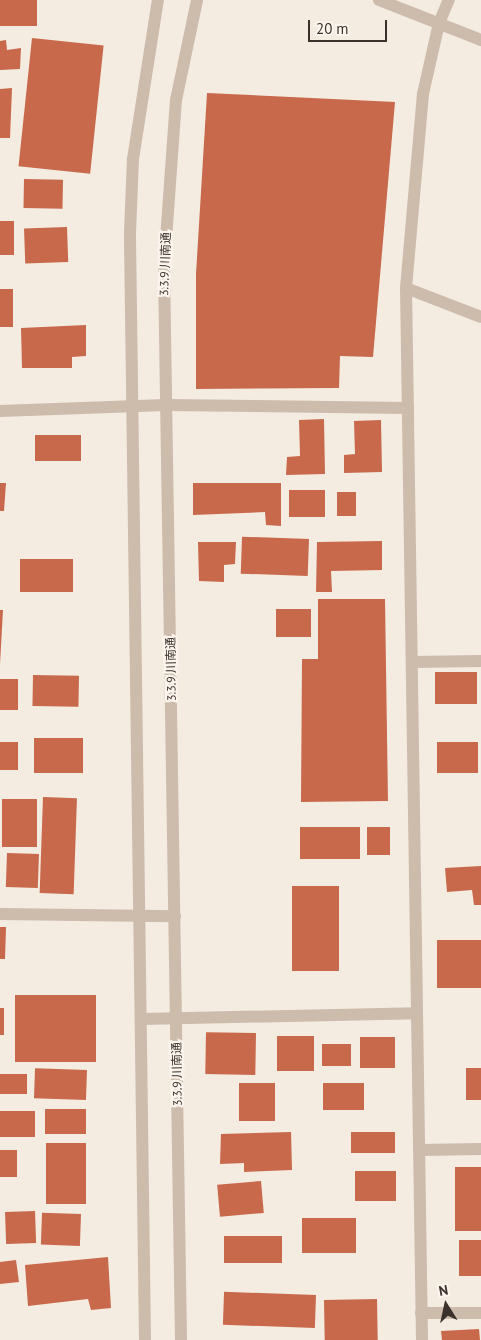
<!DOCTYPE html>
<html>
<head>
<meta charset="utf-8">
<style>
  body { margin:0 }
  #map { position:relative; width:481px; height:1340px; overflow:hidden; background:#f4ebe1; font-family:"PT Sans","Noto Sans JP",sans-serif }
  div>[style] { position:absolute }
  .building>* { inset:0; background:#c8694b; transform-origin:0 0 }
  .minor>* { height:12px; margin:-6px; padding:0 6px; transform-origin:6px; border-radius:6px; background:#cdbbac }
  span { translate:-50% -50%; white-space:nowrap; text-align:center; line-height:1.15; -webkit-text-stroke:4.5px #fbf5ee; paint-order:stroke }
  .street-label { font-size:12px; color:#3b302b }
  .north { position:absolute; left:421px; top:1280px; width:50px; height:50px; -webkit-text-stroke:4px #fbf5ee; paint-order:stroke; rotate:350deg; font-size:14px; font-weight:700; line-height:20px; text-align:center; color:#3b302b }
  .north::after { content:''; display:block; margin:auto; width:18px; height:22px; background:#3b302b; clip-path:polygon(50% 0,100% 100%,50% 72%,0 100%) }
  .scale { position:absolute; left:308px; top:20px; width:79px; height:22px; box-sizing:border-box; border:2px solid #3b302b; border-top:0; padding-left:6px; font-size:15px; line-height:18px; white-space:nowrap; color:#3b302b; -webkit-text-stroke:4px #fbf5ee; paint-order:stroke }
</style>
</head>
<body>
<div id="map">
  <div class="building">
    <div style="left:0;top:0;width:37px;height:26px"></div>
    <div style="left:32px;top:38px;width:72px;height:129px;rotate:6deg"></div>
    <div style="clip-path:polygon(6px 40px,7px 50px,21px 48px,20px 69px,0 70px,0 41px)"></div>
    <div style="clip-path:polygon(12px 88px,10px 138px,0 138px,0 89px)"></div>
    <div style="clip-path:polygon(207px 93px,395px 102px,373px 357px,340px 356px,339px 388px,196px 389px,196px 274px)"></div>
    <div style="left:24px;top:179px;width:39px;height:29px;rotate:1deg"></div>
    <div style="left:0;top:221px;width:14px;height:34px"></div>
    <div style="left:67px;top:227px;width:35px;height:43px;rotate:88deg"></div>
    <div style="left:0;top:289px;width:13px;height:38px"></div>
    <div style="clip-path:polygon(86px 325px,86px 356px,72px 357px,72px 368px,22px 368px,21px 328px)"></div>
    <div style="clip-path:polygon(324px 419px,325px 474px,286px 475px,287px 457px,300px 456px,299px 420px)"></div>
    <div style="clip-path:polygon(381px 420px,382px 472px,344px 473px,344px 455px,355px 454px,354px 421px)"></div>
    <div style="left:35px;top:435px;width:46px;height:26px"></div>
    <div style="clip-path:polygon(0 483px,6px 483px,4px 511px,0 511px)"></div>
    <div style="clip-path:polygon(193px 483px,281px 483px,281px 526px,266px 525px,265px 512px,193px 515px)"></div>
    <div style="left:289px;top:490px;width:36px;height:27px"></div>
    <div style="left:356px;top:492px;width:24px;height:19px;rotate:90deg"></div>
    <div style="left:309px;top:539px;width:37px;height:67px;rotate:92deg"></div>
    <div style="clip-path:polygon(382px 541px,382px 570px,331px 571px,332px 592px,316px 592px,317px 542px)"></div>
    <div style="clip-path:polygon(198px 542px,236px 542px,235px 564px,224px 565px,224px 582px,199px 581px)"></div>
    <div style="left:20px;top:559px;width:53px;height:33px"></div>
    <div style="clip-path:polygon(318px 599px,385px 599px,388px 801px,301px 802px,302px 659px,318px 659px)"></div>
    <div style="left:276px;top:609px;width:35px;height:28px"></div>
    <div style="clip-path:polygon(0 610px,3px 610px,0 664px)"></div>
    <div style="left:435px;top:672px;width:42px;height:32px"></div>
    <div style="left:33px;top:675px;width:46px;height:31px;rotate:1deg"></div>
    <div style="left:18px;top:679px;width:31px;height:18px;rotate:90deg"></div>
    <div style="left:34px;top:738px;width:49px;height:35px"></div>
    <div style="left:0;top:742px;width:18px;height:28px"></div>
    <div style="left:478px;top:742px;width:31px;height:41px;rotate:90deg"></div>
    <div style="left:43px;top:797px;width:34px;height:96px;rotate:2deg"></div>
    <div style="left:37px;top:799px;width:48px;height:35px;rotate:90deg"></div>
    <div style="left:300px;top:827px;width:60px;height:32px"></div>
    <div style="left:367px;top:827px;width:23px;height:28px"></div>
    <div style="left:7px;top:853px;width:32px;height:34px;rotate:2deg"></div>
    <div style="clip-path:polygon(481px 866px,481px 905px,474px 905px,472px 890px,447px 892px,445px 868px)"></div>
    <div style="left:339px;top:886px;width:85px;height:47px;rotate:90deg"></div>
    <div style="clip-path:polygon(0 927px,6px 927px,5px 959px,0 959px)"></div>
    <div style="left:481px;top:940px;width:48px;height:44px;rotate:90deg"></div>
    <div style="left:96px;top:995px;width:67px;height:81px;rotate:90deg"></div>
    <div style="left:0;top:1008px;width:4px;height:27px"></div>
    <div style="left:256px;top:1033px;width:42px;height:50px;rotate:91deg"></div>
    <div style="left:314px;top:1036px;width:35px;height:37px;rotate:90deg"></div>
    <div style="left:395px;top:1037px;width:31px;height:35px;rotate:90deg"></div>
    <div style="left:322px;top:1044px;width:29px;height:22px"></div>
    <div style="left:466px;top:1068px;width:15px;height:32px"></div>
    <div style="left:87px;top:1070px;width:30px;height:52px;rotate:92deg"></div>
    <div style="left:0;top:1074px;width:27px;height:20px"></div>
    <div style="left:275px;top:1083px;width:38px;height:36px;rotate:90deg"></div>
    <div style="left:364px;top:1083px;width:27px;height:41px;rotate:90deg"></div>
    <div style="left:45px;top:1109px;width:41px;height:25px"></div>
    <div style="left:0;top:1111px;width:35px;height:26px"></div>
    <div style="clip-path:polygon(291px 1132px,292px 1170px,244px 1172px,244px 1163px,220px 1164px,221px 1134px)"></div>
    <div style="left:395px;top:1132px;width:21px;height:44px;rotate:90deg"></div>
    <div style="left:86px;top:1143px;width:61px;height:40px;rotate:90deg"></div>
    <div style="left:17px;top:1150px;width:27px;height:17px;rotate:90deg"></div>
    <div style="left:455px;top:1167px;width:26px;height:64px"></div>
    <div style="left:355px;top:1171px;width:41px;height:30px"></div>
    <div style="left:261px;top:1181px;width:32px;height:44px;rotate:85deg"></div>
    <div style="left:35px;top:1211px;width:32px;height:30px;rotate:88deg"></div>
    <div style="left:81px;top:1214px;width:32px;height:39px;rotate:92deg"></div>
    <div style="left:302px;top:1218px;width:54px;height:35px"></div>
    <div style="left:282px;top:1236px;width:27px;height:58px;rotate:90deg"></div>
    <div style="left:459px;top:1240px;width:22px;height:36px"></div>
    <div style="clip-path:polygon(108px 1257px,111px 1308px,91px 1310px,88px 1299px,28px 1306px,25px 1265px)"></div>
    <div style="clip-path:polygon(16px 1260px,19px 1282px,0 1284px,0 1262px)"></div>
    <div style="left:316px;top:1295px;width:33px;height:92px;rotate:92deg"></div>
    <div style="left:377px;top:1299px;width:41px;height:53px;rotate:89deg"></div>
    <div style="clip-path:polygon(479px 1329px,480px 1340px,442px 1340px,441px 1331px)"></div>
  </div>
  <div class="minor">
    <div style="left:379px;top:0;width:110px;rotate:21.4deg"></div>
    <div style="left:406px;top:288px;width:80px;rotate:21.1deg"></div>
    <div style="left:0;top:411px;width:165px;rotate:-2.1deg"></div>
    <div style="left:165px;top:405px;width:243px;rotate:0.7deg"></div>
    <div style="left:412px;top:662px;width:69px;rotate:-0.8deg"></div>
    <div style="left:0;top:914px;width:175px;rotate:0.7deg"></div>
    <div style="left:141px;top:1019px;width:276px;rotate:-1.2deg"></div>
    <div style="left:419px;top:1150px;width:62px;rotate:-0.9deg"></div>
    <div style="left:421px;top:1313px;width:60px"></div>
    <div style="left:145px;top:1340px;width:1107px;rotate:-90.78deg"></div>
    <div style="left:130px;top:233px;width:74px;rotate:-87.7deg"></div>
    <div style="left:133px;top:159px;width:161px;rotate:-81.1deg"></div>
    <div style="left:181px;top:1340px;width:1073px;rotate:-90.91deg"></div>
    <div style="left:164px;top:267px;width:167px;rotate:-85.9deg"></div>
    <div style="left:176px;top:100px;width:102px;rotate:-78.1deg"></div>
    <div style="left:422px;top:1340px;width:1052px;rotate:-90.87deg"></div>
    <div style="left:406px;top:288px;width:195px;rotate:-85deg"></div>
    <div style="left:423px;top:94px;width:73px;rotate:-77.3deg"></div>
    <div style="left:439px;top:23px;width:25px;rotate:-67deg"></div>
  </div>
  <div class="street-label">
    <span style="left:165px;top:264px;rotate:-88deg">3.3.9 川南通</span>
    <span style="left:171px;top:669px;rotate:-91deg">3.3.9 川南通</span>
    <span style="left:177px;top:1074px;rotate:-91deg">3.3.9 川南通</span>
  </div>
  <div class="north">N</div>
  <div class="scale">20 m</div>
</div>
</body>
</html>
